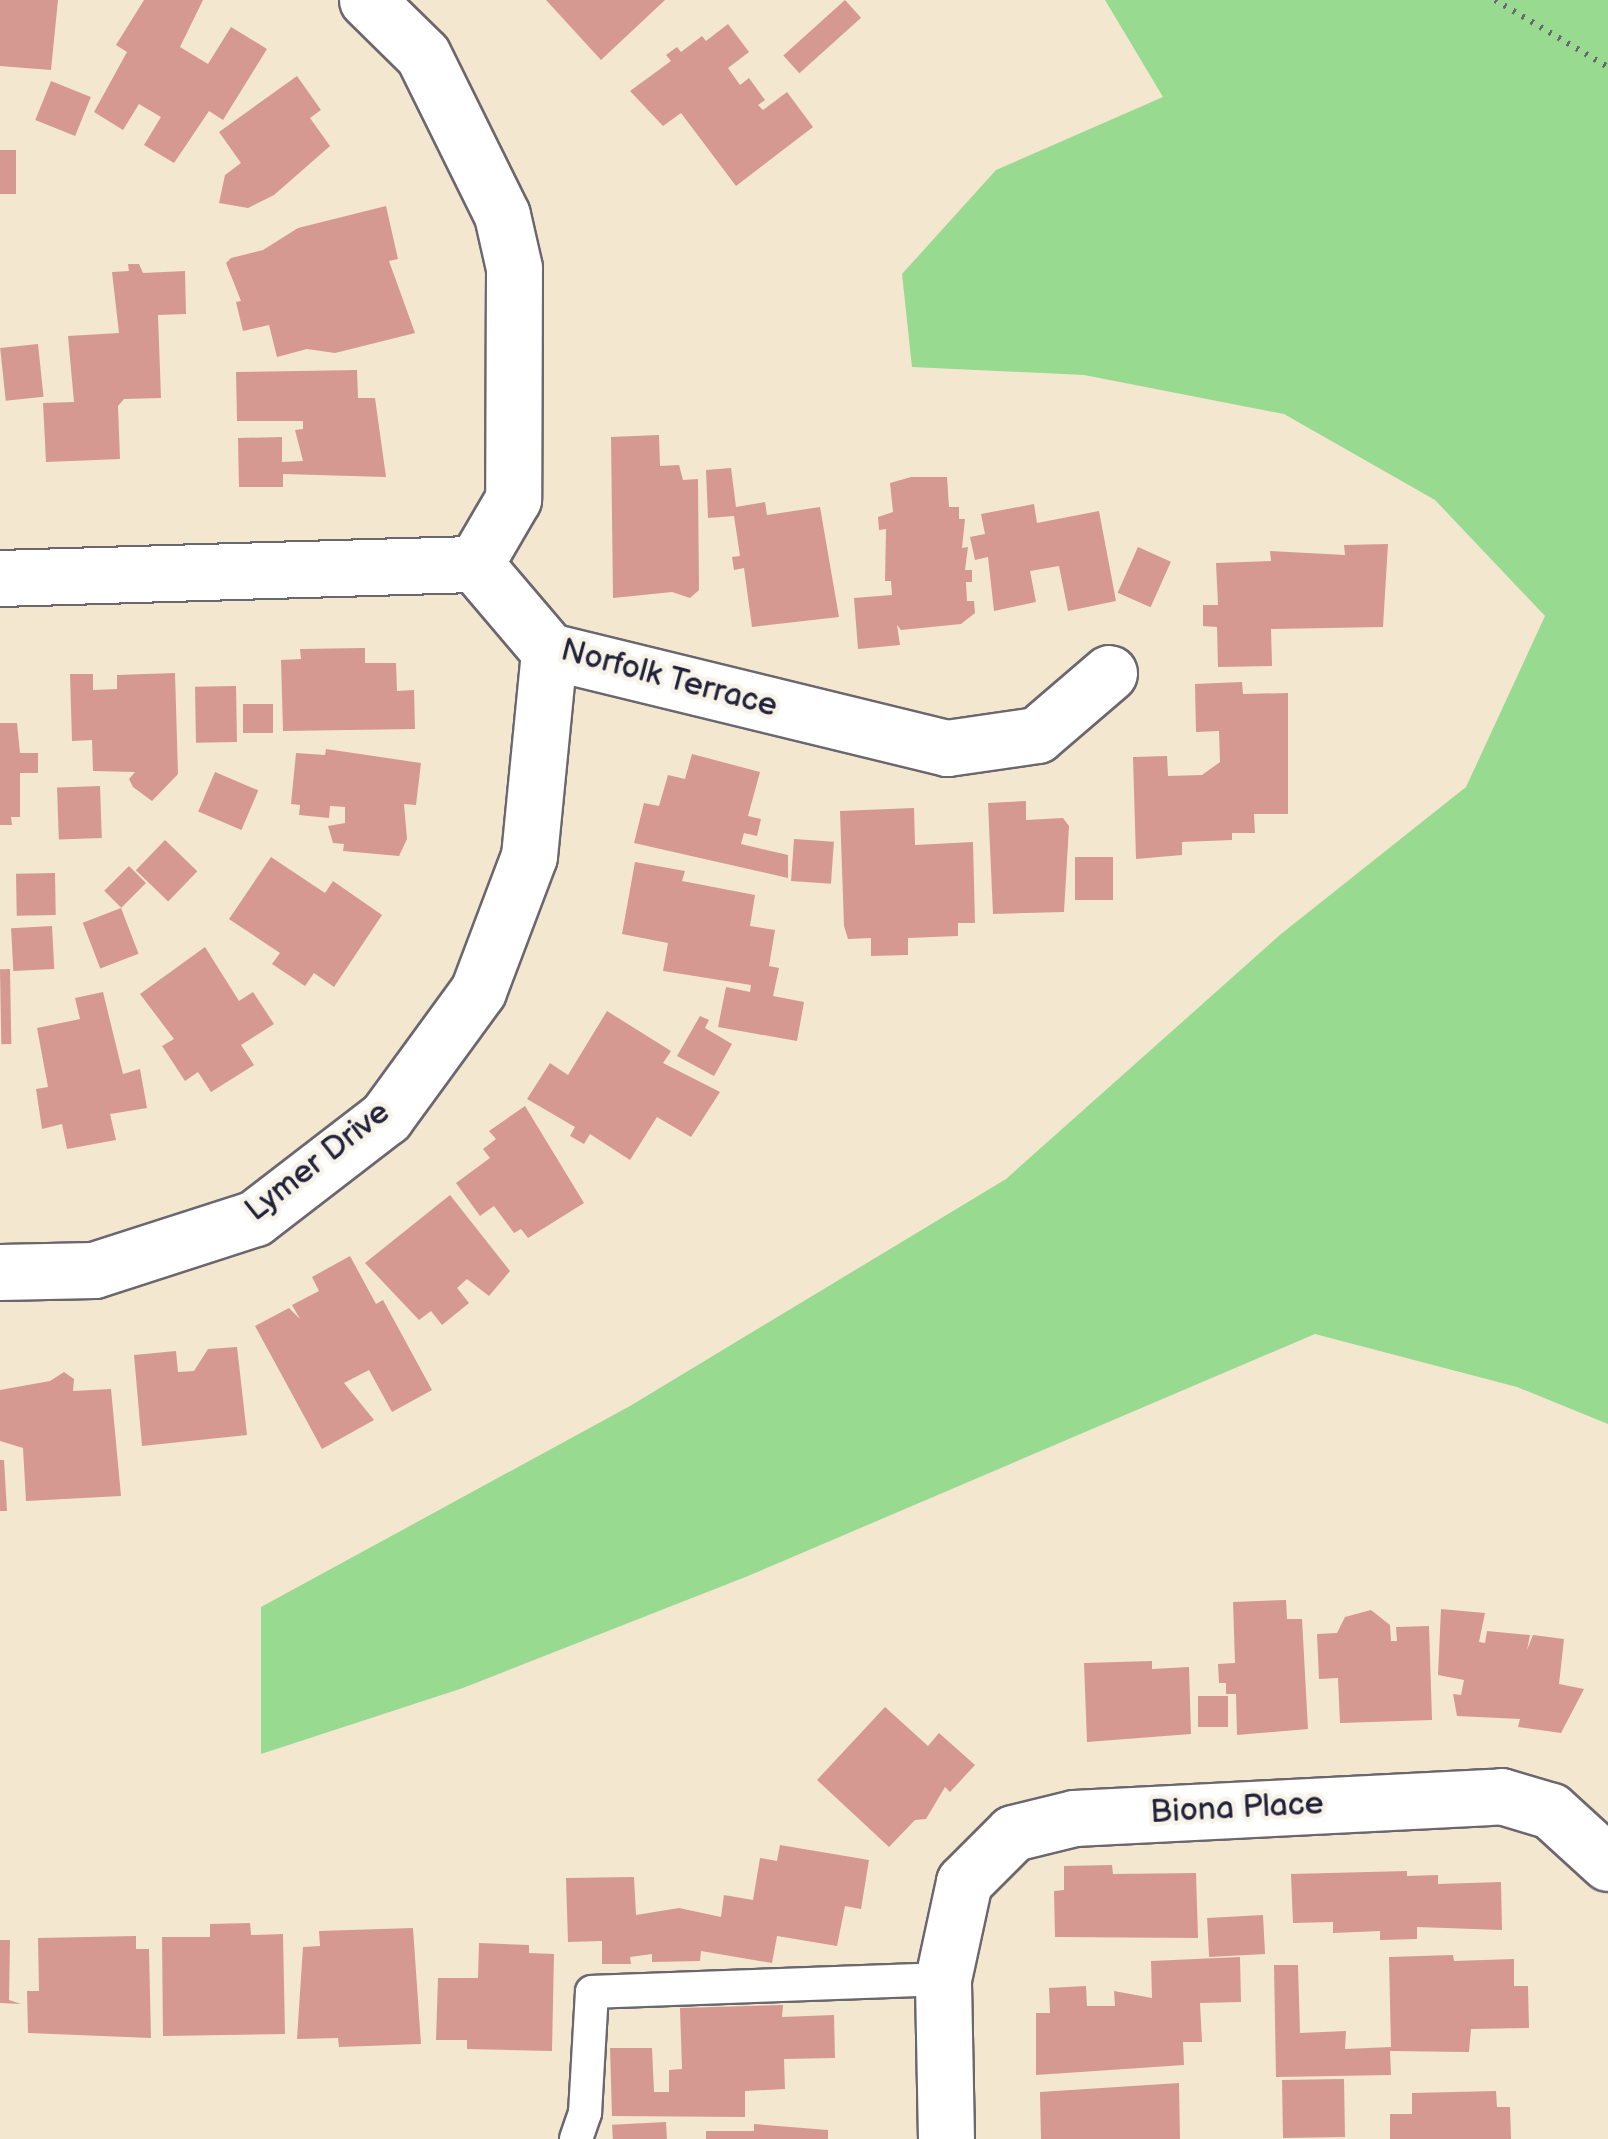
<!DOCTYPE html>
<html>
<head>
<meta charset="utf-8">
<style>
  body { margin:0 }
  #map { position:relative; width:1608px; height:2139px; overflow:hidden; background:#f3e7d0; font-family:"Balsamiq Sans",sans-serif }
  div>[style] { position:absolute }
  .green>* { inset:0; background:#99da91 }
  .building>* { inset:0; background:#d59992; transform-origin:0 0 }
  .path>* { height:6px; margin-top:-3px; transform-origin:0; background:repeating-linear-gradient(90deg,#6b676f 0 2.5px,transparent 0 10.5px) }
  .roads { filter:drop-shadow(2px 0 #6b676f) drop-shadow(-2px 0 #6b676f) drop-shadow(0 2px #6b676f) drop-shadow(0 -2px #6b676f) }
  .lane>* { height:32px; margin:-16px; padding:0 16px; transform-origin:16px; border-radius:16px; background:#fff }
  .street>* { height:55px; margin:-27.5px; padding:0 27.5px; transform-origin:27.5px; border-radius:27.5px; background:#fff }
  span { translate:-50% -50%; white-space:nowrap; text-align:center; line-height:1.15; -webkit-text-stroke:9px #f7f3e8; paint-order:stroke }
  .street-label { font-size:32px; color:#22223b }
</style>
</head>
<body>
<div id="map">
  <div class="green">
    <div style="clip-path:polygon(1105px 0,1608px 0,1608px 1424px,1517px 1387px,1315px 1334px,748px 1576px,463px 1688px,261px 1754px,261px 1607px,630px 1406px,1006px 1179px,1281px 934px,1466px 787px,1545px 616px,1435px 500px,1284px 414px,1084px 375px,912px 367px,902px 274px,996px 170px,1163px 97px)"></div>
  </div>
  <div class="building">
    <div style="clip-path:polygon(0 0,58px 0,51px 70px,0 66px)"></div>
    <div style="clip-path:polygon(144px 0,203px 0,180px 47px,208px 64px,231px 27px,267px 49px,223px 120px,209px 111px,174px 163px,144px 145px,161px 117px,139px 104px,123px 130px,94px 112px,127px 52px,116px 45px)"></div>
    <div style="clip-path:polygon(546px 0,665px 0,601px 60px)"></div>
    <div style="left:845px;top:0;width:24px;height:83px;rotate:48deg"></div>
    <div style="clip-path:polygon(728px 24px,749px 52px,728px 68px,740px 85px,749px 78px,765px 100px,758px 105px,763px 110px,787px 92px,813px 127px,736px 186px,681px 113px,663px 126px,630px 91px,671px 61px,666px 55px,677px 47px,681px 52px,702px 36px,706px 41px)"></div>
    <div style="clip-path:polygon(297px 76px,321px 110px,310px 118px,330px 146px,274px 195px,248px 208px,219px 203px,225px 175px,241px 163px,219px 132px)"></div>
    <div style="left:51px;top:81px;width:43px;height:42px;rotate:22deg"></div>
    <div style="left:0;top:150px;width:16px;height:44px"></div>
    <div style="clip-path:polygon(386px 206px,398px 259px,389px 261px,415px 333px,335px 353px,307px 349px,277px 357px,269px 325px,243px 331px,236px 302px,241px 301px,226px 263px,231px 258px,263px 250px,298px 228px)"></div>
    <div style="clip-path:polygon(128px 264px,139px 264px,143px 273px,185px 271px,186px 314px,158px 315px,161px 398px,124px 399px,118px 406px,120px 459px,46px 462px,43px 403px,74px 402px,68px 336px,119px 333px,112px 272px,129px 271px)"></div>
    <div style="left:38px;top:344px;width:53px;height:38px;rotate:84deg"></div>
    <div style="clip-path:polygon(357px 370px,358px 398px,375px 398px,386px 477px,283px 474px,283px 487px,239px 487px,238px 438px,282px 437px,282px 462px,303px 461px,295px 430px,303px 429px,303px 421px,237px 421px,236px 372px)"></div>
    <div style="clip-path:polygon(659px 435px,660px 466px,679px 465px,683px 480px,698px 479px,699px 590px,690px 598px,672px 592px,613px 598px,611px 437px)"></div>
    <div style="clip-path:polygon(731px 468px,736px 507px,765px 502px,767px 515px,820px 507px,839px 617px,752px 627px,744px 568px,734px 570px,732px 557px,740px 556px,734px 516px,708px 518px,706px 470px)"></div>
    <div style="clip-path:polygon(911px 477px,947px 477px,949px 507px,959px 507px,959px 519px,965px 519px,962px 548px,968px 547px,965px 570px,972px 570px,972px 582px,966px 582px,967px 601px,974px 601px,975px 613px,961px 624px,901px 630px,897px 625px,900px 645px,858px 649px,854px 598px,892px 595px,891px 581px,885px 581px,886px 529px,879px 530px,878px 517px,893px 512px,890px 483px)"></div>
    <div style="clip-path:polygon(1034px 504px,1037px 523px,1099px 511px,1116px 601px,1068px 611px,1059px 566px,1030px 571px,1036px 602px,994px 611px,988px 557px,975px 560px,970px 537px,985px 534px,981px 514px)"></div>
    <div style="clip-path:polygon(1388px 544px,1383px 627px,1271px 629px,1272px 666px,1218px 667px,1217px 627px,1203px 626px,1203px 605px,1218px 605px,1216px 563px,1271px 561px,1270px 551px,1345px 555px,1344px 545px)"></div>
    <div style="left:1138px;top:547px;width:36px;height:50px;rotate:24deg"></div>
    <div style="clip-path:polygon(365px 648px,365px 663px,396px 663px,397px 691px,414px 690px,415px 729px,283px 731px,281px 660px,301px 659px,300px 649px)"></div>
    <div style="clip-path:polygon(175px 673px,178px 774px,152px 801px,133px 787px,129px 779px,135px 772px,93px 771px,92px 740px,72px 741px,70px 674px,93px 674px,93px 690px,117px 689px,117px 675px)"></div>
    <div style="clip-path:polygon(1242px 682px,1243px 694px,1288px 693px,1288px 814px,1254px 814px,1255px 833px,1232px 833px,1232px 840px,1182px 842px,1182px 855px,1136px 859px,1133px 757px,1167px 756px,1168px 776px,1202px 775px,1220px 762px,1219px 731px,1196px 732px,1195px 684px)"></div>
    <div style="left:236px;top:686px;width:56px;height:41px;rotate:89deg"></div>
    <div style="left:243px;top:704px;width:30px;height:29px"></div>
    <div style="clip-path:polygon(0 723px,17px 723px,20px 753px,38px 753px,38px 773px,20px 773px,20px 817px,11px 817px,12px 825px,0 825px)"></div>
    <div style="clip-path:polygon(326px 749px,421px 763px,416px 805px,404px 804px,407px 839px,399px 856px,343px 851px,344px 844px,333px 843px,328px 826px,345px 823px,345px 807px,330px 806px,329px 818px,299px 815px,300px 805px,291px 804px,296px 753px,325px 755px)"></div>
    <div style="clip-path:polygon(692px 754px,760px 772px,748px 816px,761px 819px,757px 836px,744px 833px,741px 844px,788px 855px,788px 878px,634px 843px,644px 803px,659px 806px,668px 775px,685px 779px)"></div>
    <div style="left:215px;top:772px;width:47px;height:43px;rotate:23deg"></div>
    <div style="left:100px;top:786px;width:52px;height:43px;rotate:88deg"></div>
    <div style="clip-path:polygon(1026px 801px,1026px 820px,1063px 818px,1069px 826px,1064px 912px,993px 914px,988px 803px)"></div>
    <div style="clip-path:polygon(914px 808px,915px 845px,973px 842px,975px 923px,958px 923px,958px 936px,908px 938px,908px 955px,871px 956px,871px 938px,848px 939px,844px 926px,840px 811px)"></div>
    <div style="left:794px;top:839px;width:40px;height:42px;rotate:4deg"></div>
    <div style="left:165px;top:840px;width:45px;height:42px;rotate:44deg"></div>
    <div style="clip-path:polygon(271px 857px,325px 893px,333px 881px,382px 915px,334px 987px,314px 973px,305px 986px,272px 964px,280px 953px,229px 919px)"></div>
    <div style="left:1075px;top:857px;width:38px;height:43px"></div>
    <div style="clip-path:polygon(635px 862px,685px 871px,682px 881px,755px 895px,750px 926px,775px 930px,769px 966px,779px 968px,773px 996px,804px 1002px,797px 1041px,718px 1027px,726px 987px,750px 992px,751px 985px,663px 971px,668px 943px,622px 934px)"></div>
    <div style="left:129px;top:866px;width:24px;height:35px;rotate:45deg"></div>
    <div style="left:55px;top:873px;width:42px;height:39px;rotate:89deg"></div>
    <div style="left:121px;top:908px;width:49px;height:41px;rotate:69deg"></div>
    <div style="left:52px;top:926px;width:43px;height:41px;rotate:87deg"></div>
    <div style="clip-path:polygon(205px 947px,239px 1001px,253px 992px,274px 1024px,241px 1045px,254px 1065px,211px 1092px,198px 1072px,185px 1081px,162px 1046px,174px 1039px,140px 994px)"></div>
    <div style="left:10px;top:969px;width:75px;height:10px;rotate:89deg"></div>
    <div style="clip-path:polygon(103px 992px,123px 1074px,140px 1069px,147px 1108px,110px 1114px,116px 1140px,67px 1149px,62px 1124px,42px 1129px,36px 1089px,48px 1087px,37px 1028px,80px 1019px,75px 998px)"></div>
    <div style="clip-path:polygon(607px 1011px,671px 1051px,663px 1063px,720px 1092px,691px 1137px,657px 1117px,630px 1160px,590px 1134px,584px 1144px,570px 1136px,575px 1127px,527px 1099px,550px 1063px,568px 1075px)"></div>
    <div style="clip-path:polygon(700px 1016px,709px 1020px,705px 1028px,732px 1044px,714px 1076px,677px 1056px)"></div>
    <div style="clip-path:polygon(525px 1106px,584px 1203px,528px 1238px,521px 1229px,514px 1233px,494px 1206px,480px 1216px,456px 1183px,490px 1158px,483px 1149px,496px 1139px,489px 1131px)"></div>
    <div style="clip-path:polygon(450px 1195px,510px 1271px,489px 1296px,467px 1279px,457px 1288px,469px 1303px,442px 1325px,431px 1311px,419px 1320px,365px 1263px)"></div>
    <div style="clip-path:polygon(350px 1256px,376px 1304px,383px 1300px,432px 1390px,392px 1412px,369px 1370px,344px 1383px,374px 1420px,322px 1449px,255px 1326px,289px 1308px,300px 1319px,292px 1305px,319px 1291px,312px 1277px)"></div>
    <div style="clip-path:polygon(237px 1347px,247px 1435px,142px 1446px,134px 1355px,176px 1351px,178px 1372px,194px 1371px,208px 1349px)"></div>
    <div style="clip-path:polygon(64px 1372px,74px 1379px,73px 1391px,111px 1389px,121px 1496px,26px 1501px,23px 1448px,0 1441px,0 1390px,50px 1381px)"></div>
    <div style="clip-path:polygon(0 1460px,4px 1460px,7px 1511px,0 1511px)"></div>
    <div style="clip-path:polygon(1286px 1600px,1287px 1619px,1302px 1619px,1308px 1729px,1237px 1735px,1236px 1694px,1226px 1694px,1226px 1683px,1219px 1683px,1218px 1664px,1235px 1663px,1233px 1602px)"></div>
    <div style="clip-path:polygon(1441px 1609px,1485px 1613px,1479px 1642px,1485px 1643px,1487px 1631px,1530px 1635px,1527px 1650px,1533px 1635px,1564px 1639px,1559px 1684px,1584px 1689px,1561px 1733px,1518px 1727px,1520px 1719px,1457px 1716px,1453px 1694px,1461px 1695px,1464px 1680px,1438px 1675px)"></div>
    <div style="clip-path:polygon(1371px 1610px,1390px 1625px,1391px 1641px,1397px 1641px,1396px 1627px,1429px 1626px,1432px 1720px,1340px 1723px,1338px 1678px,1319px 1679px,1317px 1634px,1337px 1633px,1345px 1617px)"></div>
    <div style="clip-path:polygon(1152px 1661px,1152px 1669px,1189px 1667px,1191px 1734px,1087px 1742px,1084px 1663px)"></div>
    <div style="left:1228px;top:1696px;width:31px;height:30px;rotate:90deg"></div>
    <div style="clip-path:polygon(885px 1707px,928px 1746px,939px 1733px,975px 1765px,950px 1792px,945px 1787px,926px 1819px,915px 1820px,889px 1847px,817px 1780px)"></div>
    <div style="clip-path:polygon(780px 1845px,869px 1860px,861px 1909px,845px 1906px,837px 1946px,777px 1936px,772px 1963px,701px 1951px,700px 1961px,652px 1962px,652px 1954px,630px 1957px,631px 1964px,602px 1964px,602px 1941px,568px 1942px,566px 1878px,634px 1877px,636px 1915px,679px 1908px,721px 1917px,724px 1895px,753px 1900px,760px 1858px,777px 1861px)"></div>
    <div style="clip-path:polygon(1112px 1865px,1113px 1874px,1196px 1873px,1198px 1938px,1055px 1937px,1054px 1891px,1064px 1890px,1064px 1866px)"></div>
    <div style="clip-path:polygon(1407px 1871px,1407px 1876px,1438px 1875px,1438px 1884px,1501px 1882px,1502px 1930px,1417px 1927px,1417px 1939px,1380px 1940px,1380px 1931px,1333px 1933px,1333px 1922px,1293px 1923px,1291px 1874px)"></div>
    <div style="left:1263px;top:1915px;width:39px;height:56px;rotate:87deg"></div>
    <div style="clip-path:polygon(250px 1923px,251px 1935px,283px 1934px,285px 2034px,163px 2036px,162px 1937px,210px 1937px,210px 1924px)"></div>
    <div style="clip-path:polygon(413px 1928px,421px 2044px,339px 2047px,338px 2038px,297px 2039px,303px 1947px,320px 1946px,319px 1931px)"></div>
    <div style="clip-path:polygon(136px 1936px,136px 1949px,149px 1949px,151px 2038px,28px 2033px,27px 1991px,39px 1991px,38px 1938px)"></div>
    <div style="clip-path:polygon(0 1940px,10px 1940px,9px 2000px,21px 2004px,0 2003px)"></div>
    <div style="clip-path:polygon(479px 1943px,529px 1945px,529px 1953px,554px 1954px,552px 2051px,467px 2049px,467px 2040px,436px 2040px,438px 1978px,478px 1978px)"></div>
    <div style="clip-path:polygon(1453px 1955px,1454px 1961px,1514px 1959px,1514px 1986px,1528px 1986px,1529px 2028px,1471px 2029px,1469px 2052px,1390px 2051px,1391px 2075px,1276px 2077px,1274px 1965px,1298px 1965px,1300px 2033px,1346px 2031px,1345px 2049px,1391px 2047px,1389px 1957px)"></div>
    <div style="clip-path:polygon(1240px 1957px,1241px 2002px,1200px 2003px,1202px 2042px,1183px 2042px,1184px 2065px,1036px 2075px,1036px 2013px,1050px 2013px,1049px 1988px,1086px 1986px,1087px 2006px,1115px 2006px,1114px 1991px,1152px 1998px,1151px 1961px)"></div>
    <div style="clip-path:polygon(783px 2005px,782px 2017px,834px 2015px,835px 2058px,784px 2059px,785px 2089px,745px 2091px,745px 2117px,612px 2116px,610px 2048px,652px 2048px,654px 2092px,669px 2092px,669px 2070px,682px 2069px,680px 2008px)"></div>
    <div style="left:1344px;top:2079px;width:58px;height:62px;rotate:89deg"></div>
    <div style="clip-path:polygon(1179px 2083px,1180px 2139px,1041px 2139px,1040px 2092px)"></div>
    <div style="clip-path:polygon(1496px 2091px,1497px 2107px,1510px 2107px,1511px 2139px,1390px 2139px,1390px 2114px,1412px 2114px,1412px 2093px)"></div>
    <div style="left:666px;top:2122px;width:17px;height:54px;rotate:87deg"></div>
    <div style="clip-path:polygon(754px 2124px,828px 2130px,828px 2139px,706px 2139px,706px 2131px,754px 2131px)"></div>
  </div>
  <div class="path">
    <div style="left:1495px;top:0;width:131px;rotate:30.7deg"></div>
  </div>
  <div class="roads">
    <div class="lane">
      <div style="left:576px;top:2139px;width:28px;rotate:-71deg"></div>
      <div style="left:585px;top:2113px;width:121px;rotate:-86.7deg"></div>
      <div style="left:592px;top:1992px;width:351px;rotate:-2.1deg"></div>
    </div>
    <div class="street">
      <div style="left:367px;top:0;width:78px;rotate:44.5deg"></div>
      <div style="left:423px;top:55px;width:178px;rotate:63.7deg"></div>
      <div style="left:502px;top:215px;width:54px;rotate:77.2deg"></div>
      <div style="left:514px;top:268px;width:231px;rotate:90.2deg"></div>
      <div style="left:513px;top:499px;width:75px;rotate:120.3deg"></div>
      <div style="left:475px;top:564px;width:114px;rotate:49.6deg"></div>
      <div style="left:549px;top:651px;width:410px;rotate:13.7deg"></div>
      <div style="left:947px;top:748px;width:91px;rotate:-8.2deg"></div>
      <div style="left:1037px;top:735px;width:95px;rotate:-40.7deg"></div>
      <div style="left:0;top:578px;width:475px;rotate:-1.7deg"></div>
      <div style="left:0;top:1272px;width:94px;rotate:-1.2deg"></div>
      <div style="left:94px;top:1270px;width:169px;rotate:-17.9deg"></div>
      <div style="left:255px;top:1218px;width:165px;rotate:-37.6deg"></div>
      <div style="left:386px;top:1117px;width:156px;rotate:-53.9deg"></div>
      <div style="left:478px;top:991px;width:144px;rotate:-69.3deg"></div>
      <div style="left:529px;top:856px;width:206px;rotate:-84.4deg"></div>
      <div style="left:946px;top:2139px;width:160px;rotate:-91.1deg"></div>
      <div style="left:943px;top:1979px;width:99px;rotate:-77.8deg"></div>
      <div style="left:964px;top:1882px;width:69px;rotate:-45deg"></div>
      <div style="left:1013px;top:1833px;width:63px;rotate:-13.8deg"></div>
      <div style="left:1074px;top:1818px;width:428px;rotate:-2.9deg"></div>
      <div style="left:1501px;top:1796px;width:52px;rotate:16.7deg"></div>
      <div style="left:1551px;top:1811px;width:77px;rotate:42.4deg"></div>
    </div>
  </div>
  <div class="street-label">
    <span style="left:669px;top:679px;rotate:15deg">Norfolk Terrace</span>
    <span style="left:318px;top:1162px;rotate:-38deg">Lymer Drive</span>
    <span style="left:1237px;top:1809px;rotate:-3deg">Biona Place</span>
  </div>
</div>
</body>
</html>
